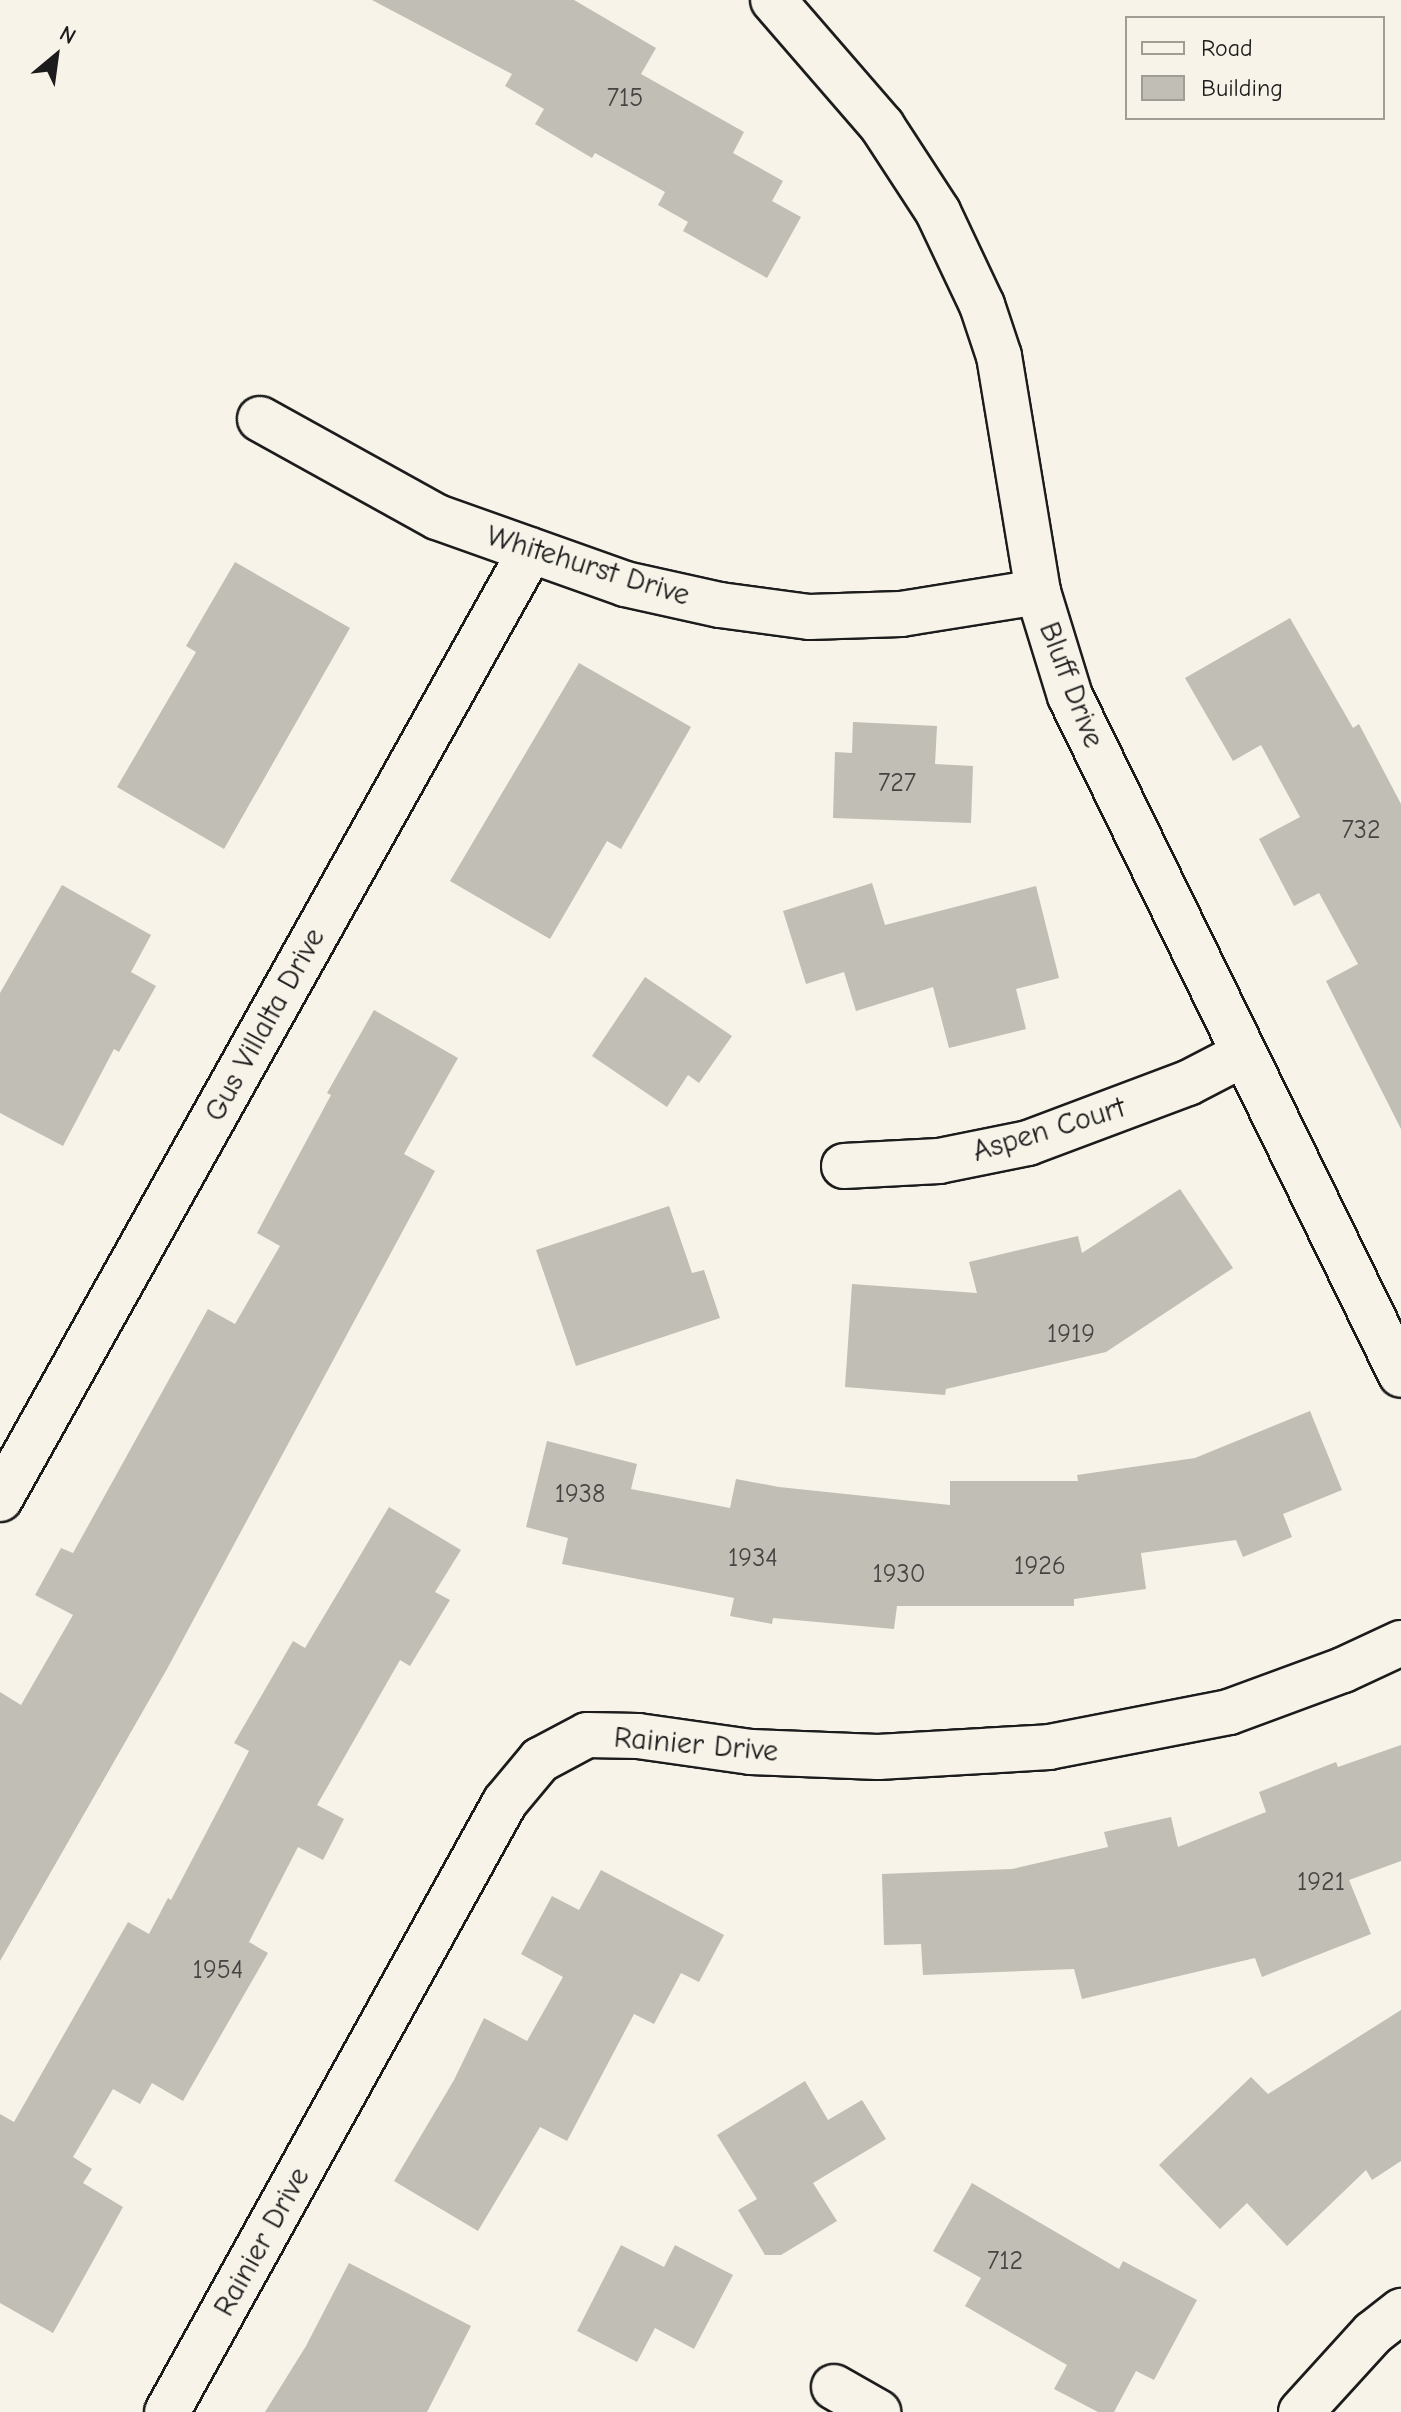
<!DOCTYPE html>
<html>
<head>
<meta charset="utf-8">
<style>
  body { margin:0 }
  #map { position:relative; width:1401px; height:2412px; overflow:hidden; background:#f7f3e8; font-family:"Comic Neue",sans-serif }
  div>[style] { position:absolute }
  .building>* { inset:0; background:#c0beb5 }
  .roads { filter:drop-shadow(2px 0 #1c1c1c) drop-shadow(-2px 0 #1c1c1c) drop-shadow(0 2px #1c1c1c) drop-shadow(0 -2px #1c1c1c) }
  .minor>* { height:44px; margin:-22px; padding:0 22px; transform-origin:22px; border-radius:22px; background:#f7f3e8 }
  span { translate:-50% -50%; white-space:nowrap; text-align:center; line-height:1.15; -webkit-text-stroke:6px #f7f3e8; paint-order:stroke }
  .number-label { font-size:26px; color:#454442 }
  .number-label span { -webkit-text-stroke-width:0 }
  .street-label { font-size:30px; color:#1c1c1c }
  .legend { position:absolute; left:1125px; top:16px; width:260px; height:104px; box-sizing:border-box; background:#f7f3e8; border:2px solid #9f9d96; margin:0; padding:10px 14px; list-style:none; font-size:24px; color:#1c1c1c }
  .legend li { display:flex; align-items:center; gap:16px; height:40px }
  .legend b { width:40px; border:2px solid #9f9d96 }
  .north { position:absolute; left:16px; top:16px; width:80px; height:80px; -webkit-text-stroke:6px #f7f3e8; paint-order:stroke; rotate:29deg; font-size:22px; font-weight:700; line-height:32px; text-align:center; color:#1c1c1c }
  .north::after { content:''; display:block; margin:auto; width:28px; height:36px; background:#1c1c1c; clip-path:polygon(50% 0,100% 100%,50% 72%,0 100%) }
</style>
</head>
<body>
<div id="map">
  <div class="building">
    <div style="clip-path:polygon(372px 0,574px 0,656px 48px,641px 74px,744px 132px,733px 153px,783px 181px,772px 201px,801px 217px,767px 278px,683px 231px,688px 222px,658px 205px,665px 192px,595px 153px,592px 158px,535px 124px,544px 109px,505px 86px,512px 74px)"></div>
    <div style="clip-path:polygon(235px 562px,350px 628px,224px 849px,117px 787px,196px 652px,186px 646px)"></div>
    <div style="clip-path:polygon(1290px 618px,1353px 728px,1359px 724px,1401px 804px,1401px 1129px,1326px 981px,1358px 964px,1319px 893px,1294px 906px,1259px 839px,1300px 817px,1261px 745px,1233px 761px,1185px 678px)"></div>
    <div style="clip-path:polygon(579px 663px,691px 727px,621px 849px,607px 841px,550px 939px,450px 881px)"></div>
    <div style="clip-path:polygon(853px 722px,937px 726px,935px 764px,973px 766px,971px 823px,833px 818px,835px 752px,852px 753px)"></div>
    <div style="clip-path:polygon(872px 883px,885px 925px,1036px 886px,1059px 978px,1016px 989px,1026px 1029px,949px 1048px,933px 987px,856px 1011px,844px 972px,806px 984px,783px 911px)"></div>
    <div style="clip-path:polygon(62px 885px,151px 935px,131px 972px,156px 986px,119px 1052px,114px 1049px,63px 1146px,0 1113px,0 993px)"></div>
    <div style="clip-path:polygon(645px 977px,732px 1036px,699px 1083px,688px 1075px,667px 1107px,592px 1056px)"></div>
    <div style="clip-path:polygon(374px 1010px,458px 1058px,404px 1154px,435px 1171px,167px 1669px,0 1961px,0 1692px,21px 1705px,73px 1615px,35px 1595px,61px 1548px,73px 1553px,208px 1309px,235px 1324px,280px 1246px,257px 1233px,331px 1095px,327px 1093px)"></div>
    <div style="clip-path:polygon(1180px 1189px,1233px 1268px,1106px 1352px,946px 1389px,945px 1395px,845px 1387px,852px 1284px,977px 1293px,969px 1262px,1078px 1236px,1082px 1253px)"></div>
    <div style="clip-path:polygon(669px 1206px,692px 1273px,704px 1270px,720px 1318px,576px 1366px,536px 1250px)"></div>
    <div style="clip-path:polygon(1310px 1411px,1342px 1490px,1283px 1514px,1292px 1537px,1243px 1557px,1236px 1540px,1141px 1553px,1146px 1589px,1074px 1599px,1074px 1606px,897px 1606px,894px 1629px,773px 1618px,772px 1624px,730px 1616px,734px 1598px,562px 1564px,568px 1538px,526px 1527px,547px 1441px,637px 1464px,631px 1489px,730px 1508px,736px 1479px,779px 1487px,950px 1505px,950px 1481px,1078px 1481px,1077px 1475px,1195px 1458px)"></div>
    <div style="clip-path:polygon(389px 1507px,461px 1550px,435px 1592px,450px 1600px,410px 1666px,400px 1660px,317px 1805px,344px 1819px,323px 1860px,298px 1847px,249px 1942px,268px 1953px,183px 2101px,152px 2083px,140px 2104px,113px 2089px,73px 2157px,92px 2169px,83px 2183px,123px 2207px,53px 2333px,0 2303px,0 2114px,14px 2122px,128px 1922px,149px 1934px,168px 1898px,171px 1900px,249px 1751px,234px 1743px,293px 1641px,305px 1648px)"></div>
    <div style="clip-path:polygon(1401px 1745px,1401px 1861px,1349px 1880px,1371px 1934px,1262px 1977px,1255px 1958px,1082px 1999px,1074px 1969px,923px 1975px,921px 1944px,884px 1945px,882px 1874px,1012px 1869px,1108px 1847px,1104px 1832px,1171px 1817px,1178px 1847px,1266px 1812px,1259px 1792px,1336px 1762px,1338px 1767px)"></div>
    <div style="clip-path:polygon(601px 1870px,724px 1935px,699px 1982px,681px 1973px,654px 2024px,634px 2014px,567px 2141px,540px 2127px,478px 2231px,394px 2181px,454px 2080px,484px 2018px,527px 2041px,563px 1977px,521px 1954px,552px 1896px,579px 1910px)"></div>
    <div style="clip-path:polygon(1401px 2010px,1401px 2161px,1372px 2180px,1366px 2170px,1287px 2246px,1247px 2203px,1220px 2229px,1159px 2165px,1251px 2077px,1268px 2094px)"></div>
    <div style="clip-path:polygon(805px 2081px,828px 2120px,862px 2100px,886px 2139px,813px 2183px,837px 2221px,781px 2255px,765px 2255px,738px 2210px,757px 2199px,717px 2135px)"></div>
    <div style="clip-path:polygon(972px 2183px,1119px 2269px,1123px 2261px,1197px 2300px,1154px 2380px,1136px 2371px,1114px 2412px,1098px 2412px,1054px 2389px,1067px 2365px,965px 2306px,981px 2278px,933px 2251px)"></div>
    <div style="clip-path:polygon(621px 2245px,664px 2267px,675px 2245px,733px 2275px,694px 2349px,655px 2328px,637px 2362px,577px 2331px)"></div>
    <div style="clip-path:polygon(349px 2263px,471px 2326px,427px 2412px,265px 2412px,306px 2346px)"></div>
  </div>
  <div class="roads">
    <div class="minor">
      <div style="left:773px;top:0;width:167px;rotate:49.1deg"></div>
      <div style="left:882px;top:126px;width:103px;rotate:56.9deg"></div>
      <div style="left:938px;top:212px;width:103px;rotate:64.7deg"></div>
      <div style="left:982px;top:305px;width:54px;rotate:71.6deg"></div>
      <div style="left:999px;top:356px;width:239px;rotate:80.6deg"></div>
      <div style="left:1038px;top:592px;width:109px;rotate:72.9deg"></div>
      <div style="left:1070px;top:696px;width:755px;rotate:64.01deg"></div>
      <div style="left:260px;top:419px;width:202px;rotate:29deg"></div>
      <div style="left:437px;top:517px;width:200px;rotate:19.6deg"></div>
      <div style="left:625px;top:584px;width:97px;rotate:12.5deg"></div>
      <div style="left:720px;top:605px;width:90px;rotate:7.7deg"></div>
      <div style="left:809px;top:617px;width:92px;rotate:-1.9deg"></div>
      <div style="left:901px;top:614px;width:139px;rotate:-9.1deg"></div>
      <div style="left:844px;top:1166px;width:95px;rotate:-3deg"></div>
      <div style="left:939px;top:1161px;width:91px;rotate:-11.4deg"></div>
      <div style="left:1028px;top:1143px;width:171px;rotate:-20.6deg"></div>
      <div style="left:1188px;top:1083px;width:63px;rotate:-27.4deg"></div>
      <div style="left:0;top:1499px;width:1087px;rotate:-60.77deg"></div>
      <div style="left:834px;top:2387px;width:51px;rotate:29.6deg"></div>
      <div style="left:167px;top:2412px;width:697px;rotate:-61.01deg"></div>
      <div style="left:505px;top:1802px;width:55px;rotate:-50.2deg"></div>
      <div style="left:540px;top:1760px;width:53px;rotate:-28deg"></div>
      <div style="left:587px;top:1735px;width:51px;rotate:1.1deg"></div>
      <div style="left:638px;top:1736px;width:114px;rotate:8.1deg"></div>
      <div style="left:751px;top:1752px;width:127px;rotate:2.3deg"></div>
      <div style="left:878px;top:1757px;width:171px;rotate:-3.3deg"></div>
      <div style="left:1049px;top:1747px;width:183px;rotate:-11deg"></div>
      <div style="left:1229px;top:1712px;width:121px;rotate:-20.2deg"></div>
      <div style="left:1343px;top:1670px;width:64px;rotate:-25deg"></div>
      <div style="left:1301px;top:2412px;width:107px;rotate:-47.7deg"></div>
      <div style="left:1373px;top:2333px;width:36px;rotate:-38deg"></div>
    </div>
  </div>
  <div class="number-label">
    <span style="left:625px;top:99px">715</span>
    <span style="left:897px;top:784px">727</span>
    <span style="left:1361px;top:831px">732</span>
    <span style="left:1071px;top:1335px">1919</span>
    <span style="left:580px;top:1495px">1938</span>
    <span style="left:753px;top:1559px">1934</span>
    <span style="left:1040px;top:1567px">1926</span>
    <span style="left:899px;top:1575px">1930</span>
    <span style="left:1321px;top:1883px">1921</span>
    <span style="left:218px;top:1971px">1954</span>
    <span style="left:1005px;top:2262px">712</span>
  </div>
  <div class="street-label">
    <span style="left:588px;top:566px;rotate:17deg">Whitehurst Drive</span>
    <span style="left:1071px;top:685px;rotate:69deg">Bluff Drive</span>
    <span style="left:265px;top:1025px;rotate:-61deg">Gus Villalta Drive</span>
    <span style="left:1049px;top:1130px;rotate:-17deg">Aspen Court</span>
    <span style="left:696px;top:1745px;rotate:5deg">Rainier Drive</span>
    <span style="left:262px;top:2242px;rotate:-61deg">Rainier Drive</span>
  </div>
  <ul class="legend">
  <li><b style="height:10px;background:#f7f3e8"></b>Road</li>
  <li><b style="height:22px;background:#c0beb5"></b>Building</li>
  </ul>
  <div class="north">N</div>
</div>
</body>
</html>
